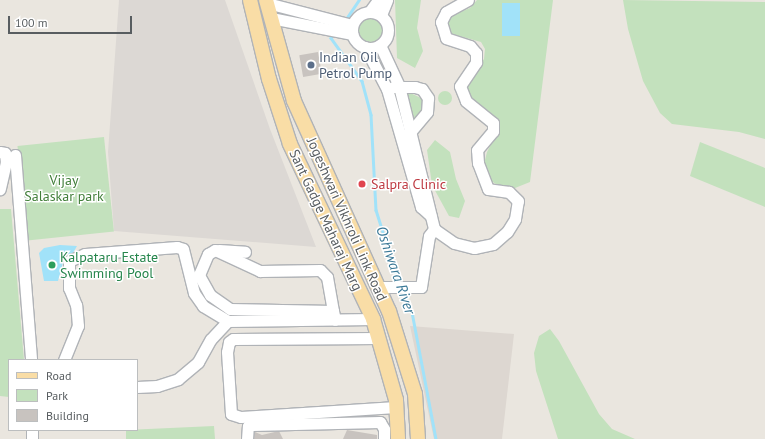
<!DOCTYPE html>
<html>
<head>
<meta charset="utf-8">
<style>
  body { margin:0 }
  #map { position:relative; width:765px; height:439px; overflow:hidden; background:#eae6df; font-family:"PT Sans",sans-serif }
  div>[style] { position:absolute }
  .industrial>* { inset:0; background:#dcd8d4 }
  .education>* { inset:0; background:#ddd7d1 }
  .green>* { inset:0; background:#c3e1bd; transform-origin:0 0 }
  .round { border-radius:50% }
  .water>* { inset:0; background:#a1e2f9; transform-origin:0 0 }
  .stream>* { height:2.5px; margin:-1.25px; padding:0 1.25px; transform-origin:1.25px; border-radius:1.25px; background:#a1e2f9 }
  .building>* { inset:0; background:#c8c3bf; transform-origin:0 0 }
  .roads { filter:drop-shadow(1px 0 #b0b3b7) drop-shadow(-1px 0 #b0b3b7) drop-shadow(0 1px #b0b3b7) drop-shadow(0 -1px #b0b3b7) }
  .minor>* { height:11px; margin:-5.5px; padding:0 5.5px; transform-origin:5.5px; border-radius:5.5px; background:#fff }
  .minor>.ring { margin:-5.5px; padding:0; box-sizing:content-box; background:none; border:11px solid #fff; border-radius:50% }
  .major>* { height:14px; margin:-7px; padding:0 7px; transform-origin:7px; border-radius:7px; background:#f9dda6 }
  .dots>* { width:11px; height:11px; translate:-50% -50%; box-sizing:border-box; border:2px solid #fff; border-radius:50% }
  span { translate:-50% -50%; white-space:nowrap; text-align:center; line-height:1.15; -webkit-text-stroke:3px #fff; paint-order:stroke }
  .service-label { font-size:14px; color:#4e5e75 }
  .left { translate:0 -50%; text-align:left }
  .park-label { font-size:14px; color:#417e39 }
  .health-label { font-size:14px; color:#be3a42 }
  .street-label { font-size:14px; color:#585d60 }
  .leisure-label { font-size:14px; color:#27864d }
  .water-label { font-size:15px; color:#3b7997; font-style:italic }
  .legend { position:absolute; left:8px; top:359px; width:130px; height:72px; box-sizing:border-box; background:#fff; border:1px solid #bcbebf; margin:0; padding:5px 7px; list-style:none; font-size:12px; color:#585d60 }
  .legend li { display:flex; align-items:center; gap:8px; height:20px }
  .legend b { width:20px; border:1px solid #bcbebf }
  .scale { position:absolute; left:8px; top:16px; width:124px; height:18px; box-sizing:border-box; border:2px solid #585d60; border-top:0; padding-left:5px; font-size:12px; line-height:14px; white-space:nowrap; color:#585d60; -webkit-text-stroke:3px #fff; paint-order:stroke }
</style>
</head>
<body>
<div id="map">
  <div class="industrial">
    <div style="clip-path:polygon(119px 0,225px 0,270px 129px,316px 247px,114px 231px,108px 152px)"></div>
  </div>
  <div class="education">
    <div style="clip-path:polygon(410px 326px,514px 334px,502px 439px,434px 439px)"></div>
  </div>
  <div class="green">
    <div style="clip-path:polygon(395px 0,421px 0,417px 28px,423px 51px,415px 68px,397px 58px)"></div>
    <div style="clip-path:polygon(477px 0,553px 0,530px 182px,515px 188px,499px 186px,488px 179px,484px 164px,487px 152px,500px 127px,499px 120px,472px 101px,466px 92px,468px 81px,484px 59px,485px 49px,481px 42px,452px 34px,447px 27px,450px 16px,470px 8px)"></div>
    <div style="clip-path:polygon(623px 0,765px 2px,765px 139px,739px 132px,672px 124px,660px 113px,643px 81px,628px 29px)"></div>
    <div class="round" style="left:356px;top:16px;width:28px;height:28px"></div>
    <div style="clip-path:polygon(404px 90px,423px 99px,425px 105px,413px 126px)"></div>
    <div class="round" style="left:438px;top:91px;width:14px;height:14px"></div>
    <div style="left:104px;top:137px;width:95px;height:87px;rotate:84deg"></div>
    <div style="clip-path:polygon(435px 140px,450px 152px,456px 179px,465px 201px,459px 218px,449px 216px,432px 185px,427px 150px)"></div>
    <div style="clip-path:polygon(700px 142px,765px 168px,765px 207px,690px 176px)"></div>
    <div style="clip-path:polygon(0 209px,11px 209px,24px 360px,9px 360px,9px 397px,0 396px)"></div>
    <div style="clip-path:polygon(550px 329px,559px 341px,599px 414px,612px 429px,635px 439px,558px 439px,536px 371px,534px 353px,539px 336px)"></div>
    <div style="clip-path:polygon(214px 426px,215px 439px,126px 439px,126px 430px)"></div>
  </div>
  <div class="water">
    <div style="left:502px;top:3px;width:18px;height:33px"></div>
    <div style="clip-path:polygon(60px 245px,77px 246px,73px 253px,65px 255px,58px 281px,44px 281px,39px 253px,44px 248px)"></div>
  </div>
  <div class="stream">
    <div style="left:346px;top:19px;width:23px;rotate:-56deg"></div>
    <div style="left:334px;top:34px;width:5px;rotate:127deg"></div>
    <div style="left:331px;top:38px;width:53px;rotate:54.2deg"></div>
    <div style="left:362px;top:81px;width:35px;rotate:75deg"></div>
    <div style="left:371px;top:115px;width:95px;rotate:87deg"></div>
    <div style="left:376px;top:210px;width:77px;rotate:72.5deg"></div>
    <div style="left:402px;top:290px;width:24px;rotate:66deg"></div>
    <div style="left:412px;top:312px;width:129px;rotate:79.3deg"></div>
  </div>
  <div class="building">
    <div style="left:318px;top:52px;width:22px;height:19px;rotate:80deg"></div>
    <div style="clip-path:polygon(347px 430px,377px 435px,377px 439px,343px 439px)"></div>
    <div style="clip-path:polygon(279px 431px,283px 439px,254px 439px,255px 432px,262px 435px)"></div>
  </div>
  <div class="roads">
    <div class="minor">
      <div style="left:267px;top:3px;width:88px;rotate:14.5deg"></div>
      <div style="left:370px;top:11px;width:14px;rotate:-54deg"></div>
      <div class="ring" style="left:352px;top:12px;width:25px;height:25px"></div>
      <div style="left:381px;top:15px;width:16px;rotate:-68deg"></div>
      <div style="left:271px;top:18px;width:83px;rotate:11.2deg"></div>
      <div style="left:380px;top:45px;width:45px;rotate:65.1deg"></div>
      <div style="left:399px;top:86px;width:147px;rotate:76.2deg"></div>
      <div style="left:434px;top:229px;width:24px;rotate:35deg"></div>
      <div style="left:454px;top:243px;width:21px;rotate:14deg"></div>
      <div style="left:474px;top:248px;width:19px;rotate:-12deg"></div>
      <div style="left:493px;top:244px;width:18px;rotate:-41deg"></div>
      <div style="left:507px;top:232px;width:15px;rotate:-58deg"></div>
      <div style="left:515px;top:219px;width:18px;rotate:-81deg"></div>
      <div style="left:518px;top:201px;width:13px;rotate:-135deg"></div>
      <div style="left:509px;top:192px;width:21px;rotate:-172deg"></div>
      <div style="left:488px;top:189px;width:28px;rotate:-111deg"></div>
      <div style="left:478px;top:163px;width:13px;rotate:-94deg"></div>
      <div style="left:477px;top:150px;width:25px;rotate:-50deg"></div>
      <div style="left:493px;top:131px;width:8px;rotate:-90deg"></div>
      <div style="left:493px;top:123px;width:35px;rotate:-141deg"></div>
      <div style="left:466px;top:101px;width:16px;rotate:-112deg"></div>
      <div style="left:460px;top:86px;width:29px;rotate:-56deg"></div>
      <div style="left:476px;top:62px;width:9px;rotate:-90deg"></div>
      <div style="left:476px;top:53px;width:9px;rotate:-131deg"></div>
      <div style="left:470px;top:46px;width:25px;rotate:-162deg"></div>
      <div style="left:446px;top:38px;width:17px;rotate:-107deg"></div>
      <div style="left:441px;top:22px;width:11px;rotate:-63deg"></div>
      <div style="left:446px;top:12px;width:25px;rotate:-29deg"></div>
      <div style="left:365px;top:47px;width:47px;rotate:62.4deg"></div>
      <div style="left:387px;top:89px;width:123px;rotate:73.9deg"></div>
      <div style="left:421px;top:207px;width:13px;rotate:42deg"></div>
      <div style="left:393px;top:87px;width:22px"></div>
      <div style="left:415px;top:87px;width:7px;rotate:16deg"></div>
      <div style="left:422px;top:89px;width:11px;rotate:56deg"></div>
      <div style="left:428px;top:98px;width:14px;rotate:94deg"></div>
      <div style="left:427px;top:112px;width:31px;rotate:130deg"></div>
      <div style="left:0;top:152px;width:5px;rotate:11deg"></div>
      <div style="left:5px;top:153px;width:9px;rotate:84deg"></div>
      <div style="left:6px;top:162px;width:28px;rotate:103deg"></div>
      <div style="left:15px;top:155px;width:206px;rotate:85.5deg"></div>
      <div style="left:219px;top:250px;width:26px;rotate:4deg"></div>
      <div style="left:377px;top:287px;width:44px"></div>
      <div style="left:421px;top:287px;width:52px;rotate:-81.1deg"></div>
      <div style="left:429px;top:236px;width:9px;rotate:-54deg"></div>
      <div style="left:333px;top:311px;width:103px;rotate:-178.9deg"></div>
      <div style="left:230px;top:309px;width:24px;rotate:-145deg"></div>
      <div style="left:210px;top:295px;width:23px;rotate:-119deg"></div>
      <div style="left:199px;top:275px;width:23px;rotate:-67deg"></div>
      <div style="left:208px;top:254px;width:8px;rotate:-30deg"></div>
      <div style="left:215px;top:250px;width:50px;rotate:25deg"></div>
      <div style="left:260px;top:271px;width:60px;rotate:-1deg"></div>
      <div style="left:320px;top:270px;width:10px;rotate:45deg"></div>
      <div style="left:327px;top:277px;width:35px;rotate:80deg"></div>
      <div style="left:333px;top:311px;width:9px;rotate:77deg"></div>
      <div style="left:379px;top:338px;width:146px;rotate:179.6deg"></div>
      <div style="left:233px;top:339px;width:5px;rotate:143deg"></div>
      <div style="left:229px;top:342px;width:10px;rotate:101deg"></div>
      <div style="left:227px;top:352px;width:62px;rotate:86.3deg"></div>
      <div style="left:231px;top:414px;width:10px;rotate:17deg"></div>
      <div style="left:241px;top:417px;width:155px;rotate:-3.7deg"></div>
      <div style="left:64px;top:360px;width:37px;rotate:-68deg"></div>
      <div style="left:78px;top:326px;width:21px;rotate:-95deg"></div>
      <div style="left:76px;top:305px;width:18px;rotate:-112deg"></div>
      <div style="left:69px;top:288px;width:27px;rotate:-90deg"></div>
      <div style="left:69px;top:261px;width:17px;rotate:-24deg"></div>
      <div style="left:85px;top:254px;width:92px;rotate:-4.4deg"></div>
      <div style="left:177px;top:247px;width:6px;rotate:18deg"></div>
      <div style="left:183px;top:249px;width:45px;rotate:76deg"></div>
      <div style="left:194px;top:293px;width:16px;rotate:55deg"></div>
      <div style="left:203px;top:306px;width:29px;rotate:31deg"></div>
      <div style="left:228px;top:321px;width:145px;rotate:-0.8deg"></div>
      <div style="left:137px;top:387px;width:20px;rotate:-3deg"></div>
      <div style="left:157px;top:386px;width:22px;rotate:-18deg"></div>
      <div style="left:178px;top:379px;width:26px;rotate:-40deg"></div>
      <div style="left:198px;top:362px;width:26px;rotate:-61deg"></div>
      <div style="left:211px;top:339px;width:25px;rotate:-47deg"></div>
      <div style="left:32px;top:430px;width:9px;rotate:90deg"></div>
      <div style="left:247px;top:439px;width:13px;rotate:-86deg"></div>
      <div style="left:248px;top:426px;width:4px;rotate:-14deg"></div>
      <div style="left:252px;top:425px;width:128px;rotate:-1.3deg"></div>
      <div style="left:380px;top:422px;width:8px;rotate:60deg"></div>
      <div style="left:384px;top:429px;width:10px;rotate:90deg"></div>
    </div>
    <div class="major">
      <div style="left:250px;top:0;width:81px;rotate:76.5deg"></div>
      <div style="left:269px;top:79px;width:68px;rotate:72.1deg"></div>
      <div style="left:290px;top:144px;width:194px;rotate:64.6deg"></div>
      <div style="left:373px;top:319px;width:84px;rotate:74.1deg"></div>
      <div style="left:396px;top:400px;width:39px;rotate:87deg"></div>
      <div style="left:266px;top:0;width:105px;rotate:74.5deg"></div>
      <div style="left:294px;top:101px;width:230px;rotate:65.7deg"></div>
      <div style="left:389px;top:311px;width:87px;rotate:72.6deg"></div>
      <div style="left:415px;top:394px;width:45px;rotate:86.2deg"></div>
    </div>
  </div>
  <div class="dots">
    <div style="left:311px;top:65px;background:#5c6f8a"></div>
    <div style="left:362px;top:184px;background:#e0444e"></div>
    <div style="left:52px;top:265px;background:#2e9e5b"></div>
  </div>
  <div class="service-label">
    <span class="left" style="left:319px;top:65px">Indian Oil<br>Petrol Pump</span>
  </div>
  <div class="park-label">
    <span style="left:64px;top:188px">Vijay<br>Salaskar park</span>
  </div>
  <div class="health-label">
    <span class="left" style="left:371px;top:184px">Salpra Clinic</span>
  </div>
  <div class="street-label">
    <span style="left:347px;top:219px;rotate:66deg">Jogeshwari Vikhroli Link Road</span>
    <span style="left:326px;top:220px;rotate:65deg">Sant Gadge Maharaj Marg</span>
  </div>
  <div class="leisure-label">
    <span class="left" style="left:60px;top:265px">Kalpataru Estate<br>Swimming Pool</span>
  </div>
  <div class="water-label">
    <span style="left:396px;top:270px;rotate:71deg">Oshiwara River</span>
  </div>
  <ul class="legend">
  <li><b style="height:5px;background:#f9dda6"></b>Road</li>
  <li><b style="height:11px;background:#c3e1bd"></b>Park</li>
  <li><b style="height:11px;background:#c8c3bf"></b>Building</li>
  </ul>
  <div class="scale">100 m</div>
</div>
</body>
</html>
